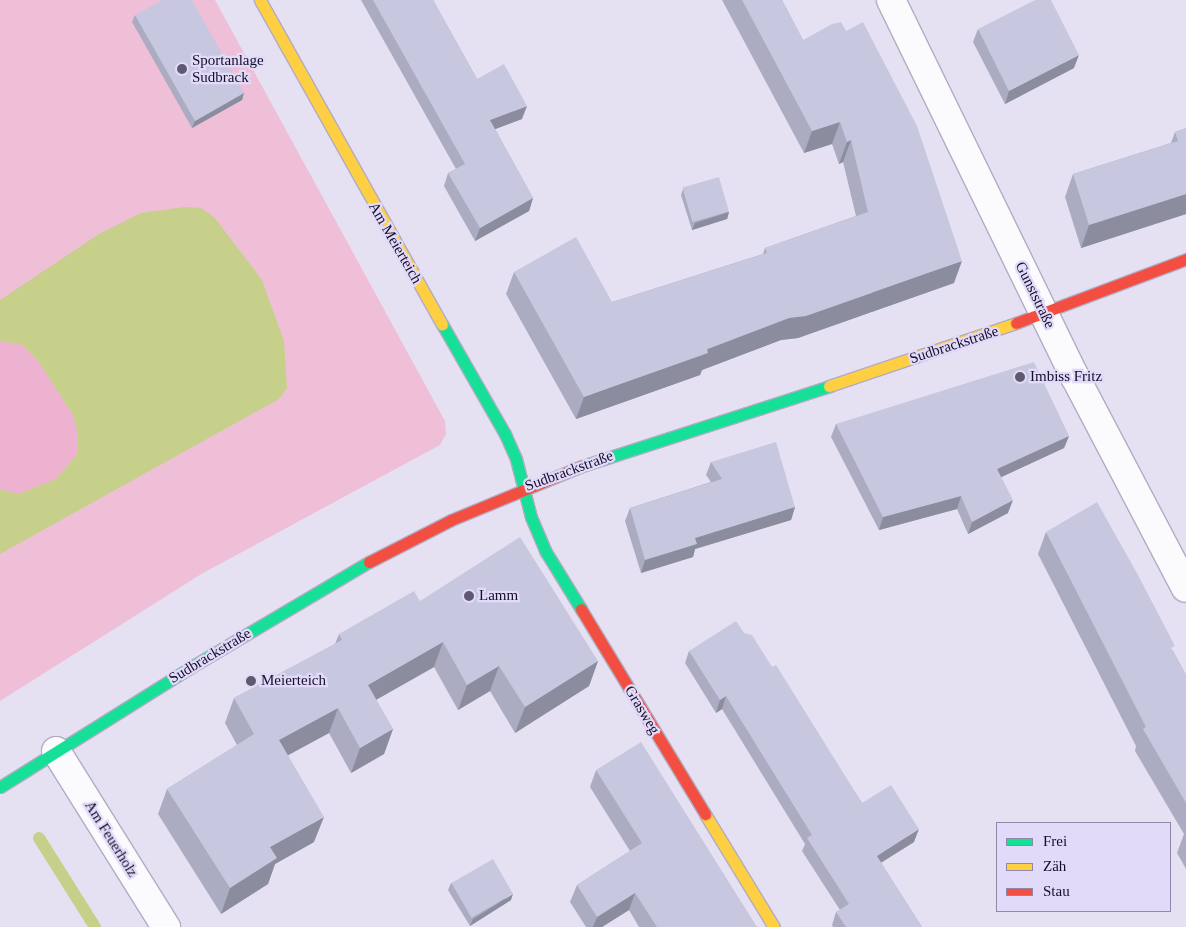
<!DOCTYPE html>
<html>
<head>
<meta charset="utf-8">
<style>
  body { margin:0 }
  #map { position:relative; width:1186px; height:927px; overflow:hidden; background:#e5e1f2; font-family:"Times New Roman",serif }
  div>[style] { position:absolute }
  .green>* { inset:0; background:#efbfd8 }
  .forest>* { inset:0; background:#ecb2cf }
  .water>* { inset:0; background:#c7d08a }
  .stream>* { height:12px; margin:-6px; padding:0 6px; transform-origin:6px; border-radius:6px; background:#c7d08a }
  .roads { filter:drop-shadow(1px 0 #b2acc2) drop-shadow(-1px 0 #b2acc2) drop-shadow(0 1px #b2acc2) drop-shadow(0 -1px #b2acc2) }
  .street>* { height:28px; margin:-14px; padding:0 14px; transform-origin:14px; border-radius:14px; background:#fbfafd }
  .fast>* { height:11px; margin:-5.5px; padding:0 5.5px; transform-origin:5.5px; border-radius:5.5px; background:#16e098 }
  .slow>* { height:11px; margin:-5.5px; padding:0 5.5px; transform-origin:5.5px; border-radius:5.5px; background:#ffcf43 }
  .jam>* { height:11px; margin:-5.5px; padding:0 5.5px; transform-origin:5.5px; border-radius:5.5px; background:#f24e42 }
  .wall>* { inset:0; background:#abacc1 }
  .shaded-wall>* { inset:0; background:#8b8c9d }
  .building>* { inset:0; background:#c7c8e0; transform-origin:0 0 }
  .dots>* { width:14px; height:14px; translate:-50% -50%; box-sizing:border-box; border:2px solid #e1daf9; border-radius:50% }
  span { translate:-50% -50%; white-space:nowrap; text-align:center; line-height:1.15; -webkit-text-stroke:4.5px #e1daf9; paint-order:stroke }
  .poi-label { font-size:15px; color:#170e29 }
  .left { translate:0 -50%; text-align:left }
  .street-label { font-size:15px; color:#170e29 }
  .legend { position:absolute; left:996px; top:822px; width:175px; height:90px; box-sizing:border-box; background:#e1daf9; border:1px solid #9088a6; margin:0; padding:6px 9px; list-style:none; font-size:15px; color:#170e29 }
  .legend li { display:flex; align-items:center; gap:10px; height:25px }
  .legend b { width:25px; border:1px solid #9088a6 }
</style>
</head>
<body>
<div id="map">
  <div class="green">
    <div style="clip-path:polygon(0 0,215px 0,445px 421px,446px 434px,440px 445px,203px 573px,0 701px)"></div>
  </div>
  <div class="forest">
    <div style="clip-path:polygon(0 341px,23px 345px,38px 361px,73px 415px,78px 435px,77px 454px,56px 479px,18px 494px,0 489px)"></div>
  </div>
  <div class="water">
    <div style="clip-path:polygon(184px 207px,201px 208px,215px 218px,262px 280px,284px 341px,287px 388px,279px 399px,0 554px,0 489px,18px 494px,56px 479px,77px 454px,78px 435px,73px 415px,38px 361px,23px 345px,0 341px,0 300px,99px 234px,141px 213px)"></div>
  </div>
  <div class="stream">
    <div style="left:39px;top:838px;width:105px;rotate:57.8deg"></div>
  </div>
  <div class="roads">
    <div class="street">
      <div style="left:891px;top:0;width:420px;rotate:64deg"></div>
      <div style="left:1075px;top:377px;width:238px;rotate:62.3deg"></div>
      <div style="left:56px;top:751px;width:208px;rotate:58deg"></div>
    </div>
    <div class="fast">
      <div style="left:442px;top:324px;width:127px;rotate:60.2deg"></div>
      <div style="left:505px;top:434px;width:27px;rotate:66deg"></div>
      <div style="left:516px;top:459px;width:60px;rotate:75.5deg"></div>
      <div style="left:531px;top:517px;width:38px;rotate:67deg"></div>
      <div style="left:546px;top:552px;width:67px;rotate:58.4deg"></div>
      <div style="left:582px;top:466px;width:260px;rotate:-17.9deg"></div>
      <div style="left:0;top:787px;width:228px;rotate:-32.1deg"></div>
      <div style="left:193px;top:666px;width:204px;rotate:-30.6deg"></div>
    </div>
    <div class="slow">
      <div style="left:260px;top:0;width:372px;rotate:60.7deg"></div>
      <div style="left:829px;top:386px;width:197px;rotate:-18.6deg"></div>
      <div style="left:705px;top:814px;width:132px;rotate:58.6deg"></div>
    </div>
    <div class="jam">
      <div style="left:1016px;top:323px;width:182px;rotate:-20.6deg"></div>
      <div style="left:369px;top:562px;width:92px;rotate:-27.1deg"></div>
      <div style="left:451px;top:520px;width:142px;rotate:-22.4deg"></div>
      <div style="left:581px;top:609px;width:240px;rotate:58.8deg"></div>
    </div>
  </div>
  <div class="wall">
    <div style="clip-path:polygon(361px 0,433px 0,477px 79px,522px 119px,495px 129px,533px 198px,529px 211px,475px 241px,444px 186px,448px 173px,456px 169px)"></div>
    <div style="clip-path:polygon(722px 0,782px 0,803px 40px,954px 283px,798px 338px,781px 340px,702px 370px,700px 375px,576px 419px,506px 294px,514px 272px,612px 302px,763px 254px,765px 248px,856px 216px,843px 162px,839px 164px,832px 144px,804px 153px)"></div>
    <div style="clip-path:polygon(135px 15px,244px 93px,242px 100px,192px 128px,132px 22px)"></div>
    <div style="clip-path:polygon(978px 29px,1074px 68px,1005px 104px,973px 42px)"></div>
    <div style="clip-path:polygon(1186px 128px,1186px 214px,1081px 248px,1065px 197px,1073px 174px,1171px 143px,1175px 132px)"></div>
    <div style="clip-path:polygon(683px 189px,729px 212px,727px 219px,692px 230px,681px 195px)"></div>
    <div style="clip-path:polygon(836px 424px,1069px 436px,1064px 448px,1001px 477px,1008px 513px,968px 534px,957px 509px,879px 530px,831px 437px)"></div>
    <div style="clip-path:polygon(711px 462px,795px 507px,791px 520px,695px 549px,693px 557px,641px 573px,625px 521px,630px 508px,711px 482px,706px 475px)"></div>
    <div style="clip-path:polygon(1046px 532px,1173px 651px,1186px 675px,1186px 869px,1177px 853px,1184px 834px,1135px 751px,1136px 746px,1038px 554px)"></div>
    <div style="clip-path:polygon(420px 601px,598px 661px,589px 686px,515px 733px,490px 691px,458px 710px,434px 667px,376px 700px,393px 729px,384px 754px,351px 773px,329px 733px,288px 755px,314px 842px,275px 864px,268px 884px,221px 914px,158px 814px,167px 789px,237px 745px,225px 723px,234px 698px,335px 644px,339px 634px)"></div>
    <div style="clip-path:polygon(744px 633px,772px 667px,862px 803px,914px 842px,881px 863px,922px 927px,833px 927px,832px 925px,836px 912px,840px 910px,802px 851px,805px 844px,722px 709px,716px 713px,685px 663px,689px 651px)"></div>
    <div style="clip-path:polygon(596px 770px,757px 927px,639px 927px,629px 910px,602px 927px,586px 927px,570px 902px,577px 885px,630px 851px,590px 787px)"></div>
    <div style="clip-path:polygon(451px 883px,511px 900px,470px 926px,448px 890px)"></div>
  </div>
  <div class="shaded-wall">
    <div style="clip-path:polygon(1079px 55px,1074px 68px,1005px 104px,1009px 91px)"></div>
    <div style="clip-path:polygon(244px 93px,242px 100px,192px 128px,195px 121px)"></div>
    <div style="clip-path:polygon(527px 106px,522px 119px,485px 133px,490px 120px)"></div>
    <div style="clip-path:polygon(840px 122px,832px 144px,804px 153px,812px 131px)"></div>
    <div style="clip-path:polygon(851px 140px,843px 162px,839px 164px,847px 142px)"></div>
    <div style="clip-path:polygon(1186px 194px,1186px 214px,1081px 248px,1089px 225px)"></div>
    <div style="clip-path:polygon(533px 198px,529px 211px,475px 241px,480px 228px)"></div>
    <div style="clip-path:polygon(729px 212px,727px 219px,692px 230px,695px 223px)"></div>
    <div style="clip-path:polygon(962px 261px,954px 283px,798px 338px,781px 340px,702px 370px,700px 375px,576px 419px,584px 397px,789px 318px)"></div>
    <div style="clip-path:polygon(1069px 436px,1064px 448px,993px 481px,997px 469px)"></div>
    <div style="clip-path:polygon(961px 496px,957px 509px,879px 530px,883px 517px)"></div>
    <div style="clip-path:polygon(1013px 500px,1008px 513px,968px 534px,972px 522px)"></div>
    <div style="clip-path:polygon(795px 507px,791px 520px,695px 549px,693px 557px,641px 573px,645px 560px,695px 538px)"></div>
    <div style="clip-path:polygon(443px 642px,434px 667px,358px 710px,368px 685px)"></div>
    <div style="clip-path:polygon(598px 661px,589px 686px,515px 733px,525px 707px)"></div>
    <div style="clip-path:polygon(499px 666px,490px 691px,458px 710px,467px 685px)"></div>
    <div style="clip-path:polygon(726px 696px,722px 709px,716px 713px,720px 700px)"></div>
    <div style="clip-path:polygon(338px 708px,329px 733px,270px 765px,279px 740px)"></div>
    <div style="clip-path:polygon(393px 729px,384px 754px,351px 773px,360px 748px)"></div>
    <div style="clip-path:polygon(324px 817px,314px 842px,275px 864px,268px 884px,221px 914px,230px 888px,270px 847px)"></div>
    <div style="clip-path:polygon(919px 829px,914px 842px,872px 868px,877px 856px)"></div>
    <div style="clip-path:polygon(635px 893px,629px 910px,602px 927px,593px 927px,597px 917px)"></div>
    <div style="clip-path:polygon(513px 894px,511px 900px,470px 926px,473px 919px)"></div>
  </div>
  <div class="building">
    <div style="clip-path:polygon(162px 0,192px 0,244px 93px,195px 121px,135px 15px)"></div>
    <div style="clip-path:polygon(373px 0,433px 0,477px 79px,504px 64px,527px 106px,490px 120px,533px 198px,480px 228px,448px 173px,465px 164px)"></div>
    <div style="clip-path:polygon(742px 0,782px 0,803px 40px,832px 24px,841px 22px,846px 31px,863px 22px,917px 126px,962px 261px,806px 316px,789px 318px,707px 349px,708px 353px,584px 397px,514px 272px,576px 237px,612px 302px,767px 253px,765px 248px,868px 212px,851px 140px,847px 142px,840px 122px,812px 131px)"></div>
    <div style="clip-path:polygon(1035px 0,1051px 0,1079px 55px,1009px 91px,978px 29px)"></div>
    <div style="clip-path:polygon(1186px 128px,1186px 194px,1089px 225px,1073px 174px,1178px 141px,1175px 132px)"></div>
    <div style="left:719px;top:177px;width:36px;height:38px;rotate:74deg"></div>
    <div style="clip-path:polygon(1034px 362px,1069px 436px,997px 469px,1013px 500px,972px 522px,961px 496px,883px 517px,836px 424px)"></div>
    <div style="clip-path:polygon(776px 442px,795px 507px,695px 538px,697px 544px,645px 560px,630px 508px,722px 479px,711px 462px)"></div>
    <div style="clip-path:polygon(1097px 502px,1138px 575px,1175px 646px,1171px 648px,1186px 675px,1186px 803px,1143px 729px,1146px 727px,1046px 532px)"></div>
    <div style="clip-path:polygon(520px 537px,598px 661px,525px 707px,499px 666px,467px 685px,443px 642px,368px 685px,393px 729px,360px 748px,338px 708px,279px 740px,324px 817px,270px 847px,277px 858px,230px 888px,167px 789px,254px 734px,234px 698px,342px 640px,339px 634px,414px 591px,420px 601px)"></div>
    <div style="clip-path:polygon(736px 621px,744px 633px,752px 635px,772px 667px,776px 665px,862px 803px,891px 785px,919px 829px,877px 856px,922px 927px,846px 927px,836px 912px,849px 904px,807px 838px,812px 835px,726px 696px,720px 700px,689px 651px)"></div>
    <div style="clip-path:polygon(641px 742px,757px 927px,657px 927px,635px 893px,597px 917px,577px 885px,642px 843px,596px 770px)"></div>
    <div style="left:493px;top:859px;width:40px;height:48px;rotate:60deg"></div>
  </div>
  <div class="dots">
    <div style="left:182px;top:69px;background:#5f586f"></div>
    <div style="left:1020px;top:377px;background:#5f586f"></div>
    <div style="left:469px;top:596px;background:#5f586f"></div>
    <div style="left:251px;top:681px;background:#5f586f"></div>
  </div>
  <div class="poi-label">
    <span class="left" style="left:192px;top:69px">Sportanlage<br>Sudbrack</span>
    <span class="left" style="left:1030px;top:377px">Imbiss Fritz</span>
    <span class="left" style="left:479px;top:596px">Lamm</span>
    <span class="left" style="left:261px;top:681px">Meierteich</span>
  </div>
  <div class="street-label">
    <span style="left:395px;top:243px;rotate:60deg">Am Meierteich</span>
    <span style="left:1035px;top:295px;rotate:64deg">Gunststraße</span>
    <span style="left:954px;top:345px;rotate:-18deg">Sudbrackstraße</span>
    <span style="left:569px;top:471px;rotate:-20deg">Sudbrackstraße</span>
    <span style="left:210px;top:656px;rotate:-31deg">Sudbrackstraße</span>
    <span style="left:642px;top:710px;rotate:59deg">Grasweg</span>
    <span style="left:111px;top:839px;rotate:58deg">Am Feuerholz</span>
  </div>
  <ul class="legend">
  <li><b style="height:6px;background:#16e098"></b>Frei</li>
  <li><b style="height:6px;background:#ffcf43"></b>Zäh</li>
  <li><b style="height:6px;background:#f24e42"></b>Stau</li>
  </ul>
</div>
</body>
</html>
